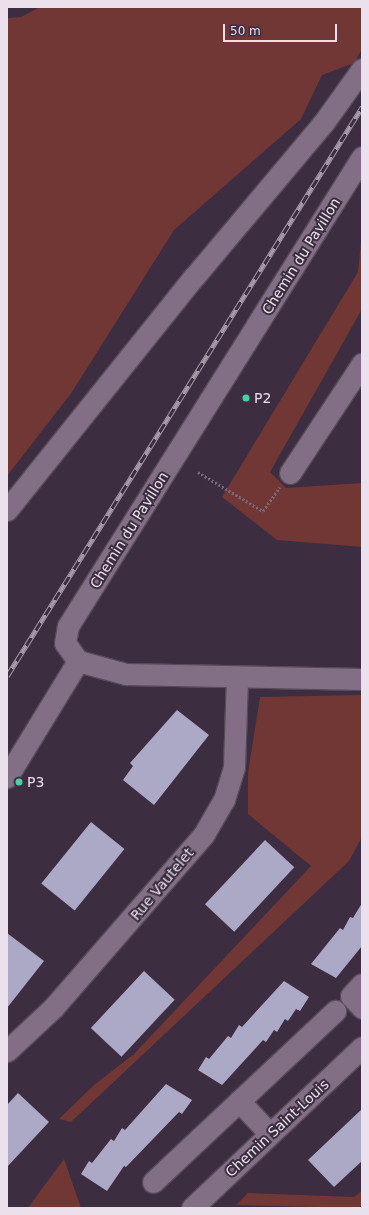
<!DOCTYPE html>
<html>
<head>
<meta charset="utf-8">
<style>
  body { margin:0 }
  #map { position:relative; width:369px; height:1215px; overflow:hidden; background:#3d2d40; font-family:"DejaVu Sans",sans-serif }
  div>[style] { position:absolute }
  .green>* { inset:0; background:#713734 }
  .building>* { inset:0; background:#aca9c6; transform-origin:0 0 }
  .path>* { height:2.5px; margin-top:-1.25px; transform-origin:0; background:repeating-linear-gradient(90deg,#786a7b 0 2px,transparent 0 4px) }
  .roads { filter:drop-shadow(1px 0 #584a5a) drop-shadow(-1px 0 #584a5a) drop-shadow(0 1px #584a5a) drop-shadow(0 -1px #584a5a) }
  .minor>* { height:21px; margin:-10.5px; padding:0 10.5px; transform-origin:10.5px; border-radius:10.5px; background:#826f85 }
  .rail>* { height:4.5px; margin-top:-2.25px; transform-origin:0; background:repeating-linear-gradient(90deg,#3d2d40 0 9px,#a79aa9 0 18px); box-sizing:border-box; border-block:1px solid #a79aa9 }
  .dots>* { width:11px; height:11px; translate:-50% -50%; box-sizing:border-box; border:2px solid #3d2d40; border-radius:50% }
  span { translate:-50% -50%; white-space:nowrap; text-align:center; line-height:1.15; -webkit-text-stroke:4px #3d2d40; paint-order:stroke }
  .street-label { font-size:14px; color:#ebe1ed }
  .poi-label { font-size:14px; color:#ebe1ed }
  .left { translate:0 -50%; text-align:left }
  .frame { position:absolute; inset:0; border:8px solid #ebe1ed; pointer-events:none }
  .scale { position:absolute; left:223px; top:24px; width:114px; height:18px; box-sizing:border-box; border:2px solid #ebe1ed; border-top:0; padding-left:5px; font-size:12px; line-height:14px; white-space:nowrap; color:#ebe1ed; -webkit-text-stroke:3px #3d2d40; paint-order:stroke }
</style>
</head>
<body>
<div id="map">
  <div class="green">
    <div style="clip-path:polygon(40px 7px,362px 7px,362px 49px,354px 63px,322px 75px,301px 119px,174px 230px,72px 392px,7px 476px,7px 18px,21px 17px)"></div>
    <div style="clip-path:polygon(362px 232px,362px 309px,270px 472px,286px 488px,362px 483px,362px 547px,277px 540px,222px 497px,358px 272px)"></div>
    <div style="clip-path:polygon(362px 695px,362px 837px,349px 861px,71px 1122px,59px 1119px,94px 1085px,134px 1054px,311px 866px,248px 814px,248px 773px,260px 697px)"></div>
    <div style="clip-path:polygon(64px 1159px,81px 1208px,28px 1208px,44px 1186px)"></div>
    <div style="clip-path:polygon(362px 1191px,362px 1208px,236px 1205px,248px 1193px,354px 1197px)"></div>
  </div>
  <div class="building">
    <div style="clip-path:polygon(177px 710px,209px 735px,154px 805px,123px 780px,133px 766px,130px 763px)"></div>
    <div style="left:91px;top:822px;width:43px;height:79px;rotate:39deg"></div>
    <div style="left:265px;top:840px;width:40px;height:88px;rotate:43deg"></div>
    <div style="clip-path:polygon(362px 903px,362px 946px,336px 978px,311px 964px,340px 928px,343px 930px,350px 917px,353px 918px)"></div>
    <div style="clip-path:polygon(7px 933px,44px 961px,7px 1008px)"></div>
    <div style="left:144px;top:971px;width:42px;height:78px;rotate:43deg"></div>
    <div style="clip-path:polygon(284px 981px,309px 997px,300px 1011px,296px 1009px,288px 1021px,285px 1019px,277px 1032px,274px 1030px,266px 1042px,263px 1040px,222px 1085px,198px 1070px,206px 1057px,209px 1059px,228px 1036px,231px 1038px,239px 1025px,242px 1027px)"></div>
    <div style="clip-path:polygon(166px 1084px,192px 1100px,182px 1114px,179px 1112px,126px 1167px,124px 1166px,107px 1191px,81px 1174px,89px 1161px,92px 1163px,111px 1139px,114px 1141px,122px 1128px,125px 1130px)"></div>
    <div style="clip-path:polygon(18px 1093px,49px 1122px,7px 1167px,7px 1105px)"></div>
    <div style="clip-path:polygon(362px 1109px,362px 1161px,334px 1187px,308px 1160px)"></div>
  </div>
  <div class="path">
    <div style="left:198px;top:472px;width:76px;rotate:31deg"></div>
    <div style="left:263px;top:511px;width:29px;rotate:-55deg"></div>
  </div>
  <div class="roads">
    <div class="minor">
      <div style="left:362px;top:157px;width:554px;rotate:122.08deg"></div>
      <div style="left:68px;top:626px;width:17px;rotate:100deg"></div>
      <div style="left:65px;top:643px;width:22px;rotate:54deg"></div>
      <div style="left:78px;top:661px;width:50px;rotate:15.2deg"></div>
      <div style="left:126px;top:674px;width:236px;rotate:1.2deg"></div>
      <div style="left:290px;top:473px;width:131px;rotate:-56.6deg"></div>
      <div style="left:7px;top:510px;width:299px;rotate:-51.3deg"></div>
      <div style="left:194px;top:277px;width:202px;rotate:-50deg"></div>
      <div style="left:324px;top:122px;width:65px;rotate:-54.4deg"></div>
      <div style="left:7px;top:777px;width:136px;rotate:-58.5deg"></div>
      <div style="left:362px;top:984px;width:16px;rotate:133deg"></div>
      <div style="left:351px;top:996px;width:16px;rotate:47deg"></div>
      <div style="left:7px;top:1051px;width:63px;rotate:-43.1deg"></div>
      <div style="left:53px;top:1008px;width:230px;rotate:-49deg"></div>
      <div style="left:204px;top:834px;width:39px;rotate:-60deg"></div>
      <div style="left:224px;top:800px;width:34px;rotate:-73deg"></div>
      <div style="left:234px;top:767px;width:89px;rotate:-88.1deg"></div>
      <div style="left:239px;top:1101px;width:45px;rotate:46.8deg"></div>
      <div style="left:153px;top:1182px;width:250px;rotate:-43.2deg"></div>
      <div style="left:192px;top:1208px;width:234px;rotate:-43.4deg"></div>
    </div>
  </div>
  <div class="rail">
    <div style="left:7px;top:676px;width:671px;rotate:-58.04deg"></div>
  </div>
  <div class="dots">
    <div style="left:246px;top:398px;background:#43d4a0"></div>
    <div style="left:19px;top:782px;background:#43d4a0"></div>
  </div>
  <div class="street-label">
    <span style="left:301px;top:256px;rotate:-58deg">Chemin du Pavillon</span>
    <span style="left:129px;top:530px;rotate:-58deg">Chemin du Pavillon</span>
    <span style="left:162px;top:884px;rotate:-50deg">Rue Vautelet</span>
    <span style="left:277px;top:1128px;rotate:-43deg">Chemin Saint-Louis</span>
  </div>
  <div class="poi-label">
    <span class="left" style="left:254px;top:398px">P2</span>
    <span class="left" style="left:27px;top:782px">P3</span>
  </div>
  <div class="frame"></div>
  <div class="scale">50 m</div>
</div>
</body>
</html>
